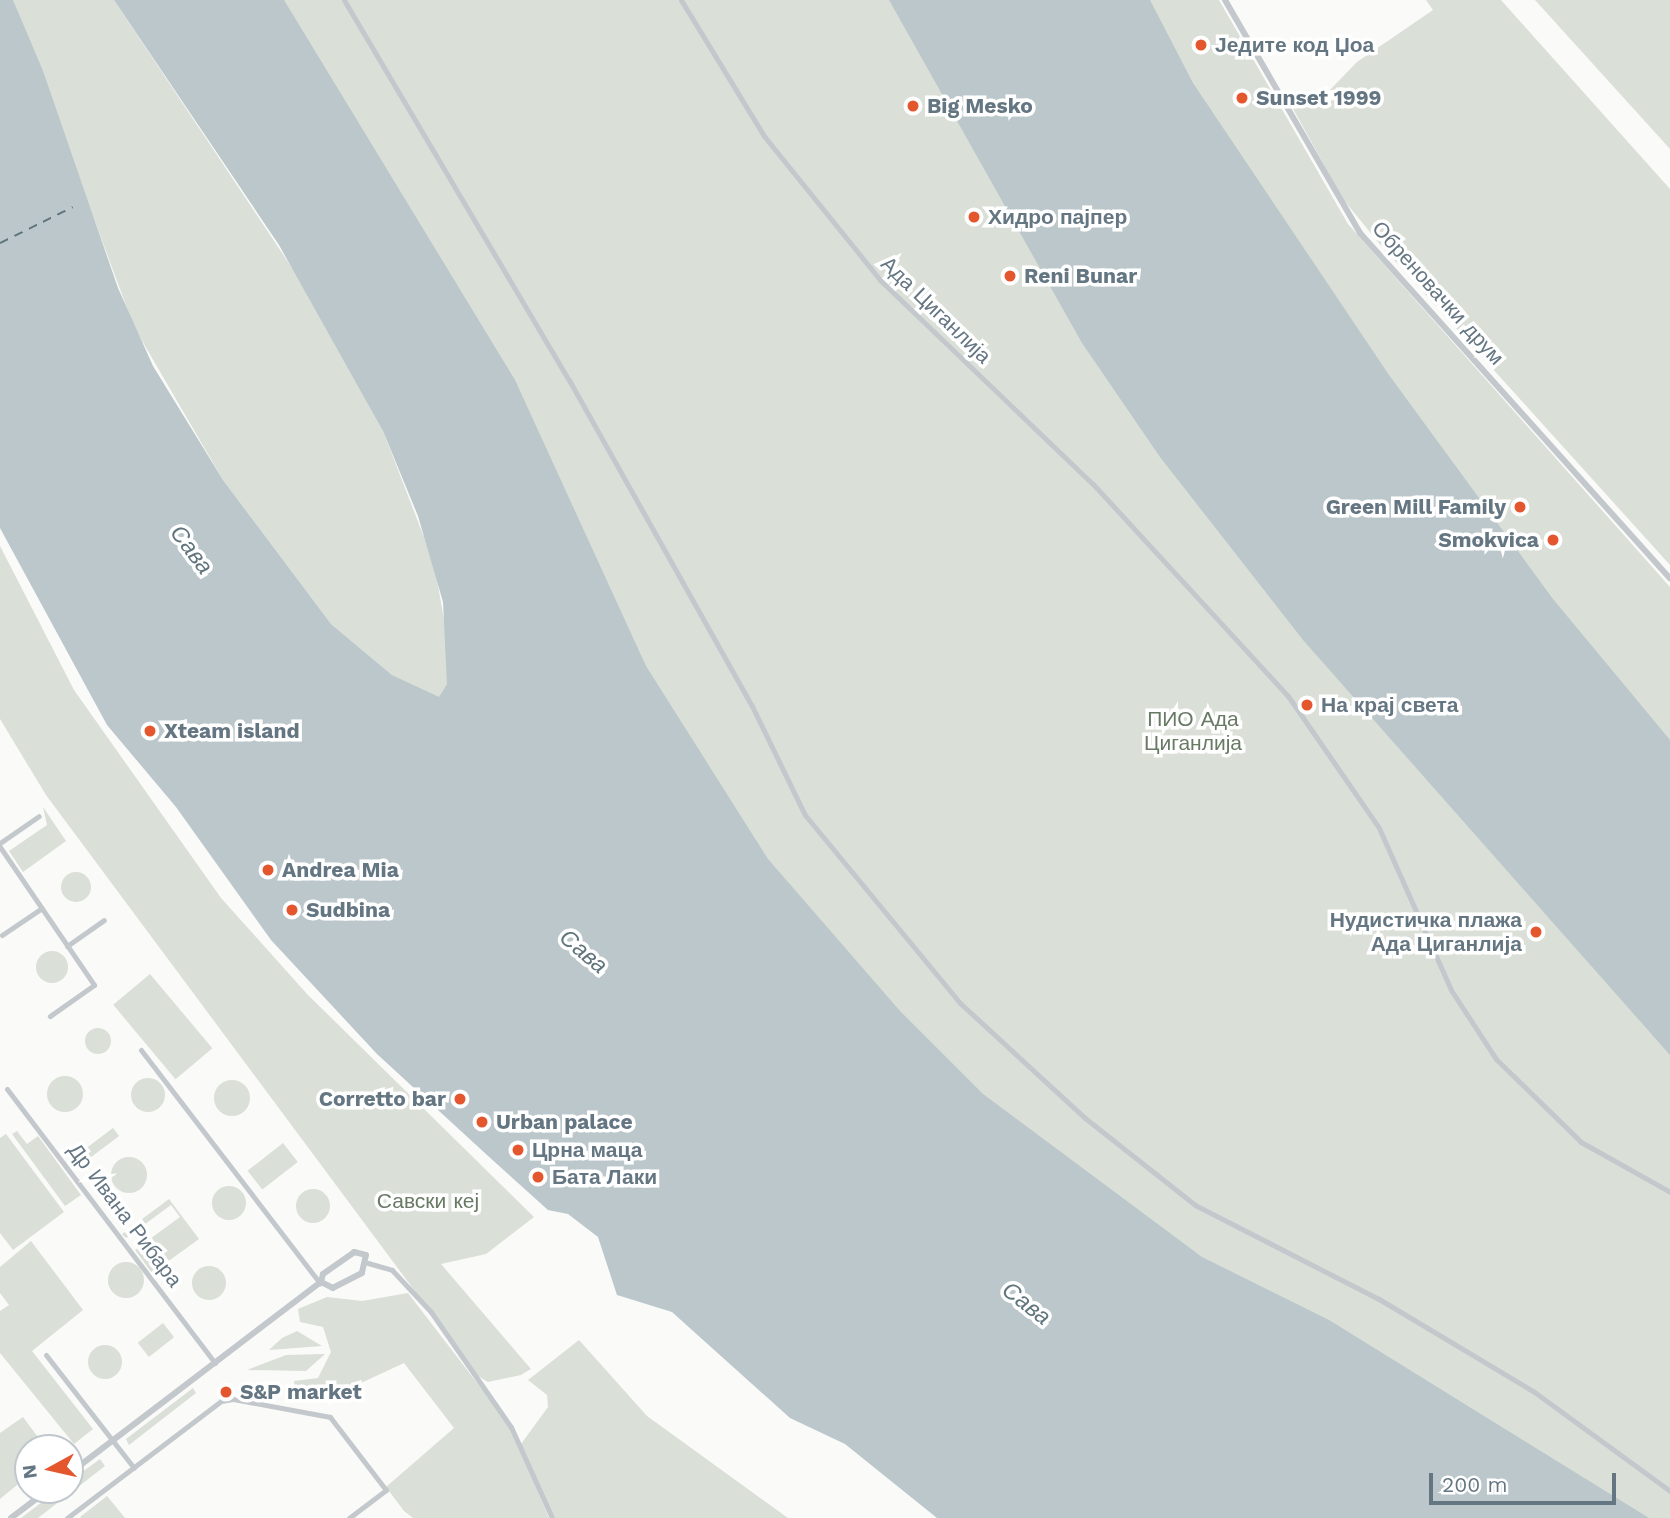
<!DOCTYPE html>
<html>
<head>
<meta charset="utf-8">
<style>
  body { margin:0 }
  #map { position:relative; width:1670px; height:1518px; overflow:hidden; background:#fafaf8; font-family:"Work Sans",sans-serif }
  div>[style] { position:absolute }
  .green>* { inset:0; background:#dadfd7; transform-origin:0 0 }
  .round { border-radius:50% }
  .water>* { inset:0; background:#bbc7cb }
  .ferry>* { height:2px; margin-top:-1px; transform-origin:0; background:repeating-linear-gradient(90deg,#60757c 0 9px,transparent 0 16px) }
  .minor>* { height:5px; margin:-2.5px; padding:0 2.5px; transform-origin:2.5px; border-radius:2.5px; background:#c3c8cc }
  .tertiary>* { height:6px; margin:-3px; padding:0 3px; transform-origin:3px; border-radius:3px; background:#c3c8cc }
  .dots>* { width:19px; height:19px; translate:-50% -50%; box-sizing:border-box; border:4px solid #fff; border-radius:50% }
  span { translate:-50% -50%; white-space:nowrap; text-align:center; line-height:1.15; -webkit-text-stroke:7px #fff; paint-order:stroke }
  .poi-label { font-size:21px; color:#657683; font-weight:700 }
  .left { translate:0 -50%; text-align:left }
  .right { translate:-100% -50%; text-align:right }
  .street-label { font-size:21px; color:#657683 }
  .park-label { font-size:21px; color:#687a64 }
  .water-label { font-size:23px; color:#60757c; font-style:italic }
  .north { position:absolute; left:14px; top:1434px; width:70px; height:70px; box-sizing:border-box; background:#fff; border:2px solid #c1c8cd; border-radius:50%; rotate:262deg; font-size:19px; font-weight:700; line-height:28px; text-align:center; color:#657683 }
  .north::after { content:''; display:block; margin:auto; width:24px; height:32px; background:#e4572e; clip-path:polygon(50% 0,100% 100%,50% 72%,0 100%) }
  .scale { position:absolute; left:1429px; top:1473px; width:187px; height:32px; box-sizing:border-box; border:4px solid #657683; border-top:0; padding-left:9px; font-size:21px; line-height:24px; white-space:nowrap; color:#657683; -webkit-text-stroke:5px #fff; paint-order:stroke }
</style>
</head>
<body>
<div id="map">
  <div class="green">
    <div style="clip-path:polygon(13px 0,114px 0,316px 304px,383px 431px,434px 563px,447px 637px,447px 684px,439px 698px,392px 675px,331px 624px,223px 480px,134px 327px)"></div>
    <div style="clip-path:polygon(251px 0,1219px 0,1348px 224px,1670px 587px,1670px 1518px,1577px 1518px,1297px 1354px,758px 918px)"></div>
    <div style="clip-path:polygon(1426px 0,1501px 0,1670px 189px,1670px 565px,1378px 242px,1343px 199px,1292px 107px,1326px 94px,1357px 62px,1433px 10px)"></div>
    <div style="clip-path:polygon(1535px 0,1670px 0,1670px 149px)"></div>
    <div style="clip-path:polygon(0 546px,74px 690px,221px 898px,307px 994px,534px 1217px,486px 1254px,441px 1264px,531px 1369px,521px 1375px,488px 1382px,478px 1376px,46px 795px,0 719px)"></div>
    <div style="clip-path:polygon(43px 807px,66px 841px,23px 872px,9px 851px,47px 825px)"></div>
    <div class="round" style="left:61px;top:872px;width:30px;height:30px"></div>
    <div class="round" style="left:36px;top:951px;width:32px;height:32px"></div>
    <div style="left:150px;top:974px;width:97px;height:48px;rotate:50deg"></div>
    <div class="round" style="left:85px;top:1028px;width:26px;height:26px"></div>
    <div class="round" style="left:47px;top:1076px;width:36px;height:36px"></div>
    <div class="round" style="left:131px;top:1078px;width:34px;height:34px"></div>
    <div class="round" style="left:214px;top:1080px;width:36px;height:36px"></div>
    <div style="left:113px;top:1128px;width:10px;height:54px;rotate:53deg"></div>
    <div style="clip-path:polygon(17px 1131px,27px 1144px,38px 1136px,81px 1195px,65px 1206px,12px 1134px)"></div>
    <div style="clip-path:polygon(6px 1134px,64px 1212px,13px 1250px,0 1233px,0 1138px)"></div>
    <div style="left:283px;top:1143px;width:24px;height:45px;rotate:52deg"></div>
    <div class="round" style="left:111px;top:1157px;width:36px;height:36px"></div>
    <div class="round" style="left:212px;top:1186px;width:34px;height:34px"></div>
    <div class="round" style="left:296px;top:1189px;width:34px;height:34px"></div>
    <div style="clip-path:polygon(169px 1199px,199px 1239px,152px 1273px,135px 1250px,180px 1217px,171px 1205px,126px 1238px,122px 1234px)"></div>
    <div style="clip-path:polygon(31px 1241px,83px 1310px,32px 1351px,93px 1429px,74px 1444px,0 1353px,0 1311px,9px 1305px,0 1293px,0 1267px)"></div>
    <div class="round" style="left:108px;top:1262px;width:36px;height:36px"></div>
    <div class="round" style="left:192px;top:1266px;width:34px;height:34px"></div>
    <div style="clip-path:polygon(408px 1293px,511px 1427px,549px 1518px,413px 1518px,404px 1511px,386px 1487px,454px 1428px,404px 1363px,346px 1390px,295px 1391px,294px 1381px,318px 1378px,331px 1352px,323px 1327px,300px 1322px,298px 1309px,327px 1297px,362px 1301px)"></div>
    <div style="left:163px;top:1323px;width:18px;height:32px;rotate:52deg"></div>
    <div style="clip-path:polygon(297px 1331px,322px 1346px,269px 1350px,282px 1338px)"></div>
    <div style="clip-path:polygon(579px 1340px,647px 1416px,788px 1518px,552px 1518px,521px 1444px,548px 1407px,547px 1395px,528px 1380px)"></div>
    <div class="round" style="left:88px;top:1345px;width:34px;height:34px"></div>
    <div style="clip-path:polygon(325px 1354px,306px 1371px,247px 1370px,286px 1355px)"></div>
    <div style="clip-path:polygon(193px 1388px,196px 1393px,129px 1445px,126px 1439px)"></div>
    <div style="clip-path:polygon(23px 1417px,46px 1448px,28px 1448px,28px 1476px,0 1499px,0 1433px)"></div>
    <div style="clip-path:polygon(100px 1459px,105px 1466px,38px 1518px,21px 1518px,58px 1490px,70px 1490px,70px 1481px)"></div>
    <div style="clip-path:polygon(107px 1496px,125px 1518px,81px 1518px,80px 1517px)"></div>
  </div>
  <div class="water">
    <div style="clip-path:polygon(0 0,13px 0,43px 71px,118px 288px,153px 366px,223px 480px,331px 624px,392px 675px,439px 697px,447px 684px,443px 602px,418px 516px,383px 431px,279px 245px,114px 0,284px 0,515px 380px,646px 666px,768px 859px,900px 1011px,983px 1094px,1202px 1257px,1329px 1320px,1649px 1518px,937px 1518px,845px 1444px,790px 1418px,672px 1312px,617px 1295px,598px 1237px,568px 1214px,548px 1210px,487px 1155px,377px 1054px,271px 940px,176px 807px,107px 725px,0 528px)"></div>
    <div style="clip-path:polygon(889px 0,1150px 0,1193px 83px,1389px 375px,1553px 599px,1670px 740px,1670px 1055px,1303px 640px,1160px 457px,1082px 343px)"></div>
  </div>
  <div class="ferry">
    <div style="left:0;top:243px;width:81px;rotate:-26.3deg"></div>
  </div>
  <div class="minor">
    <div style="left:344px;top:0;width:442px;rotate:59.4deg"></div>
    <div style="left:569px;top:380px;width:374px;rotate:60.7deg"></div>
    <div style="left:752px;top:706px;width:121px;rotate:64.1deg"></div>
    <div style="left:805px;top:815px;width:244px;rotate:50.5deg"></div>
    <div style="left:960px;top:1003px;width:170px;rotate:42.6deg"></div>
    <div style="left:1085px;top:1118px;width:140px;rotate:38.3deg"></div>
    <div style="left:1195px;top:1205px;width:207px;rotate:27.1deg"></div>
    <div style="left:1379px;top:1299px;width:179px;rotate:30.9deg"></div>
    <div style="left:1533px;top:1391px;width:170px;rotate:36.1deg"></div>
    <div style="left:681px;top:0;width:159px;rotate:58.6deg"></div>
    <div style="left:764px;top:136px;width:185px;rotate:51.1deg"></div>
    <div style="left:880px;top:280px;width:295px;rotate:43.8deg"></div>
    <div style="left:1093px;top:484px;width:288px;rotate:47.4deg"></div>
    <div style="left:1288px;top:696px;width:160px;rotate:55.4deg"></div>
    <div style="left:1379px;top:828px;width:177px;rotate:66deg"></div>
    <div style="left:1451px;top:990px;width:82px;rotate:56.9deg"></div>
    <div style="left:1496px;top:1059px;width:119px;rotate:44.3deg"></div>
    <div style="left:1581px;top:1142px;width:102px;rotate:29.3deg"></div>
    <div style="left:0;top:843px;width:47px;rotate:-34.7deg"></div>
    <div style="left:0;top:847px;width:167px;rotate:55.7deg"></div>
    <div style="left:94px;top:985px;width:54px;rotate:144.8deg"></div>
    <div style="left:2px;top:935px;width:48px;rotate:-34deg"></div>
    <div style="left:67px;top:946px;width:45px;rotate:-35.1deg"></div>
    <div style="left:141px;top:1050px;width:294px;rotate:52.5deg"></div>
    <div style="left:7px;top:1089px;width:344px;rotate:52.8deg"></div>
    <div style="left:368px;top:1263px;width:25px;rotate:16deg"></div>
    <div style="left:392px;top:1270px;width:57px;rotate:47.1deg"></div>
    <div style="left:431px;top:1312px;width:140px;rotate:55.2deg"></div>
    <div style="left:511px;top:1427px;width:100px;rotate:65.7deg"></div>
    <div style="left:46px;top:1355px;width:143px;rotate:52.1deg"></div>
    <div style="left:67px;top:1518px;width:193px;rotate:-37.2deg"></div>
    <div style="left:221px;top:1401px;width:12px;rotate:-9deg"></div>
    <div style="left:233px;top:1399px;width:99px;rotate:10.5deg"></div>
    <div style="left:330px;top:1417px;width:92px;rotate:52.5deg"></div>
    <div style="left:386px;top:1490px;width:46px;rotate:142.9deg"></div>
  </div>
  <div class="tertiary">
    <div style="left:1225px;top:0;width:269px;rotate:59.9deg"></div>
    <div style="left:1360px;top:233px;width:464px;rotate:48.1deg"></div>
    <div style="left:70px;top:1473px;width:315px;rotate:-37.3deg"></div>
    <div style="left:321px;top:1282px;width:8px;rotate:-76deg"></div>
    <div style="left:323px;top:1274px;width:38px;rotate:-35deg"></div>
    <div style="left:354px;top:1252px;width:12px;rotate:14deg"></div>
    <div style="left:366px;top:1255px;width:18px;rotate:103deg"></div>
    <div style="left:362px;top:1273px;width:33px;rotate:153deg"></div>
    <div style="left:333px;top:1288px;width:13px;rotate:-153deg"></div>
    <div style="left:11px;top:1518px;width:46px;rotate:-37.1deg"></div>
  </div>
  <div class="dots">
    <div style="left:1201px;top:45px;background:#e4572e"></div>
    <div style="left:1242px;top:98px;background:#e4572e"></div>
    <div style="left:913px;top:106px;background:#e4572e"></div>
    <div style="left:974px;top:217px;background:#e4572e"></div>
    <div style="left:1010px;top:276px;background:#e4572e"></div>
    <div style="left:1520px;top:507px;background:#e4572e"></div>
    <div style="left:1553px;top:540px;background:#e4572e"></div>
    <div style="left:1307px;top:705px;background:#e4572e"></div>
    <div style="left:150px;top:731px;background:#e4572e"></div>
    <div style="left:268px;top:870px;background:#e4572e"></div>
    <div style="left:292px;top:910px;background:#e4572e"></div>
    <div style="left:1536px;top:932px;background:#e4572e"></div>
    <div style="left:460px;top:1099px;background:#e4572e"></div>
    <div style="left:482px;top:1122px;background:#e4572e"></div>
    <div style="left:518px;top:1150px;background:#e4572e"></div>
    <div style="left:538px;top:1177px;background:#e4572e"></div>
    <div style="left:226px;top:1392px;background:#e4572e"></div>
  </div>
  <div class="poi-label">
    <span class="left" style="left:1215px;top:45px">Једите код Џоа</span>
    <span class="left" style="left:1256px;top:98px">Sunset 1999</span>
    <span class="left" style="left:927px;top:106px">Big Mesko</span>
    <span class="left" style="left:988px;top:217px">Хидро пајпер</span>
    <span class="left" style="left:1024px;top:276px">Reni Bunar</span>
    <span class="right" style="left:1506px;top:507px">Green Mill Family</span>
    <span class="right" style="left:1539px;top:540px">Smokvica</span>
    <span class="left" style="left:1321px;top:705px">На крај света</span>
    <span class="left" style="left:164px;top:731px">Xteam island</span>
    <span class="left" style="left:282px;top:870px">Andrea Mia</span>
    <span class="left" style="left:306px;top:910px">Sudbina</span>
    <span class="right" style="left:1522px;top:932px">Нудистичка плажа<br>Ада Циганлија</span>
    <span class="right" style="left:446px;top:1099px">Corretto bar</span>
    <span class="left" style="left:496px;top:1122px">Urban palace</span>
    <span class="left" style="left:532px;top:1150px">Црна маца</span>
    <span class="left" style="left:552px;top:1177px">Бата Лаки</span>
    <span class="left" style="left:240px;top:1392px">S&amp;P market</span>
  </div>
  <div class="street-label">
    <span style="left:1438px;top:293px;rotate:48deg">Обреновачки друм</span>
    <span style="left:936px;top:310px;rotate:44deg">Ада Циганлија</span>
    <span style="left:125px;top:1215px;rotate:53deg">Др Ивана Рибара</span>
  </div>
  <div class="park-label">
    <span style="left:1193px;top:731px">ПИО Ада<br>Циганлија</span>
    <span style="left:428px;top:1201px">Савски кеј</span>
  </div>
  <div class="water-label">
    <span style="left:191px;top:550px;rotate:53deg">Сава</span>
    <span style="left:583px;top:952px;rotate:40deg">Сава</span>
    <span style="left:1026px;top:1304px;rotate:38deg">Сава</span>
  </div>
  <div class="north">N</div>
  <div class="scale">200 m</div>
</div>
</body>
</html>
